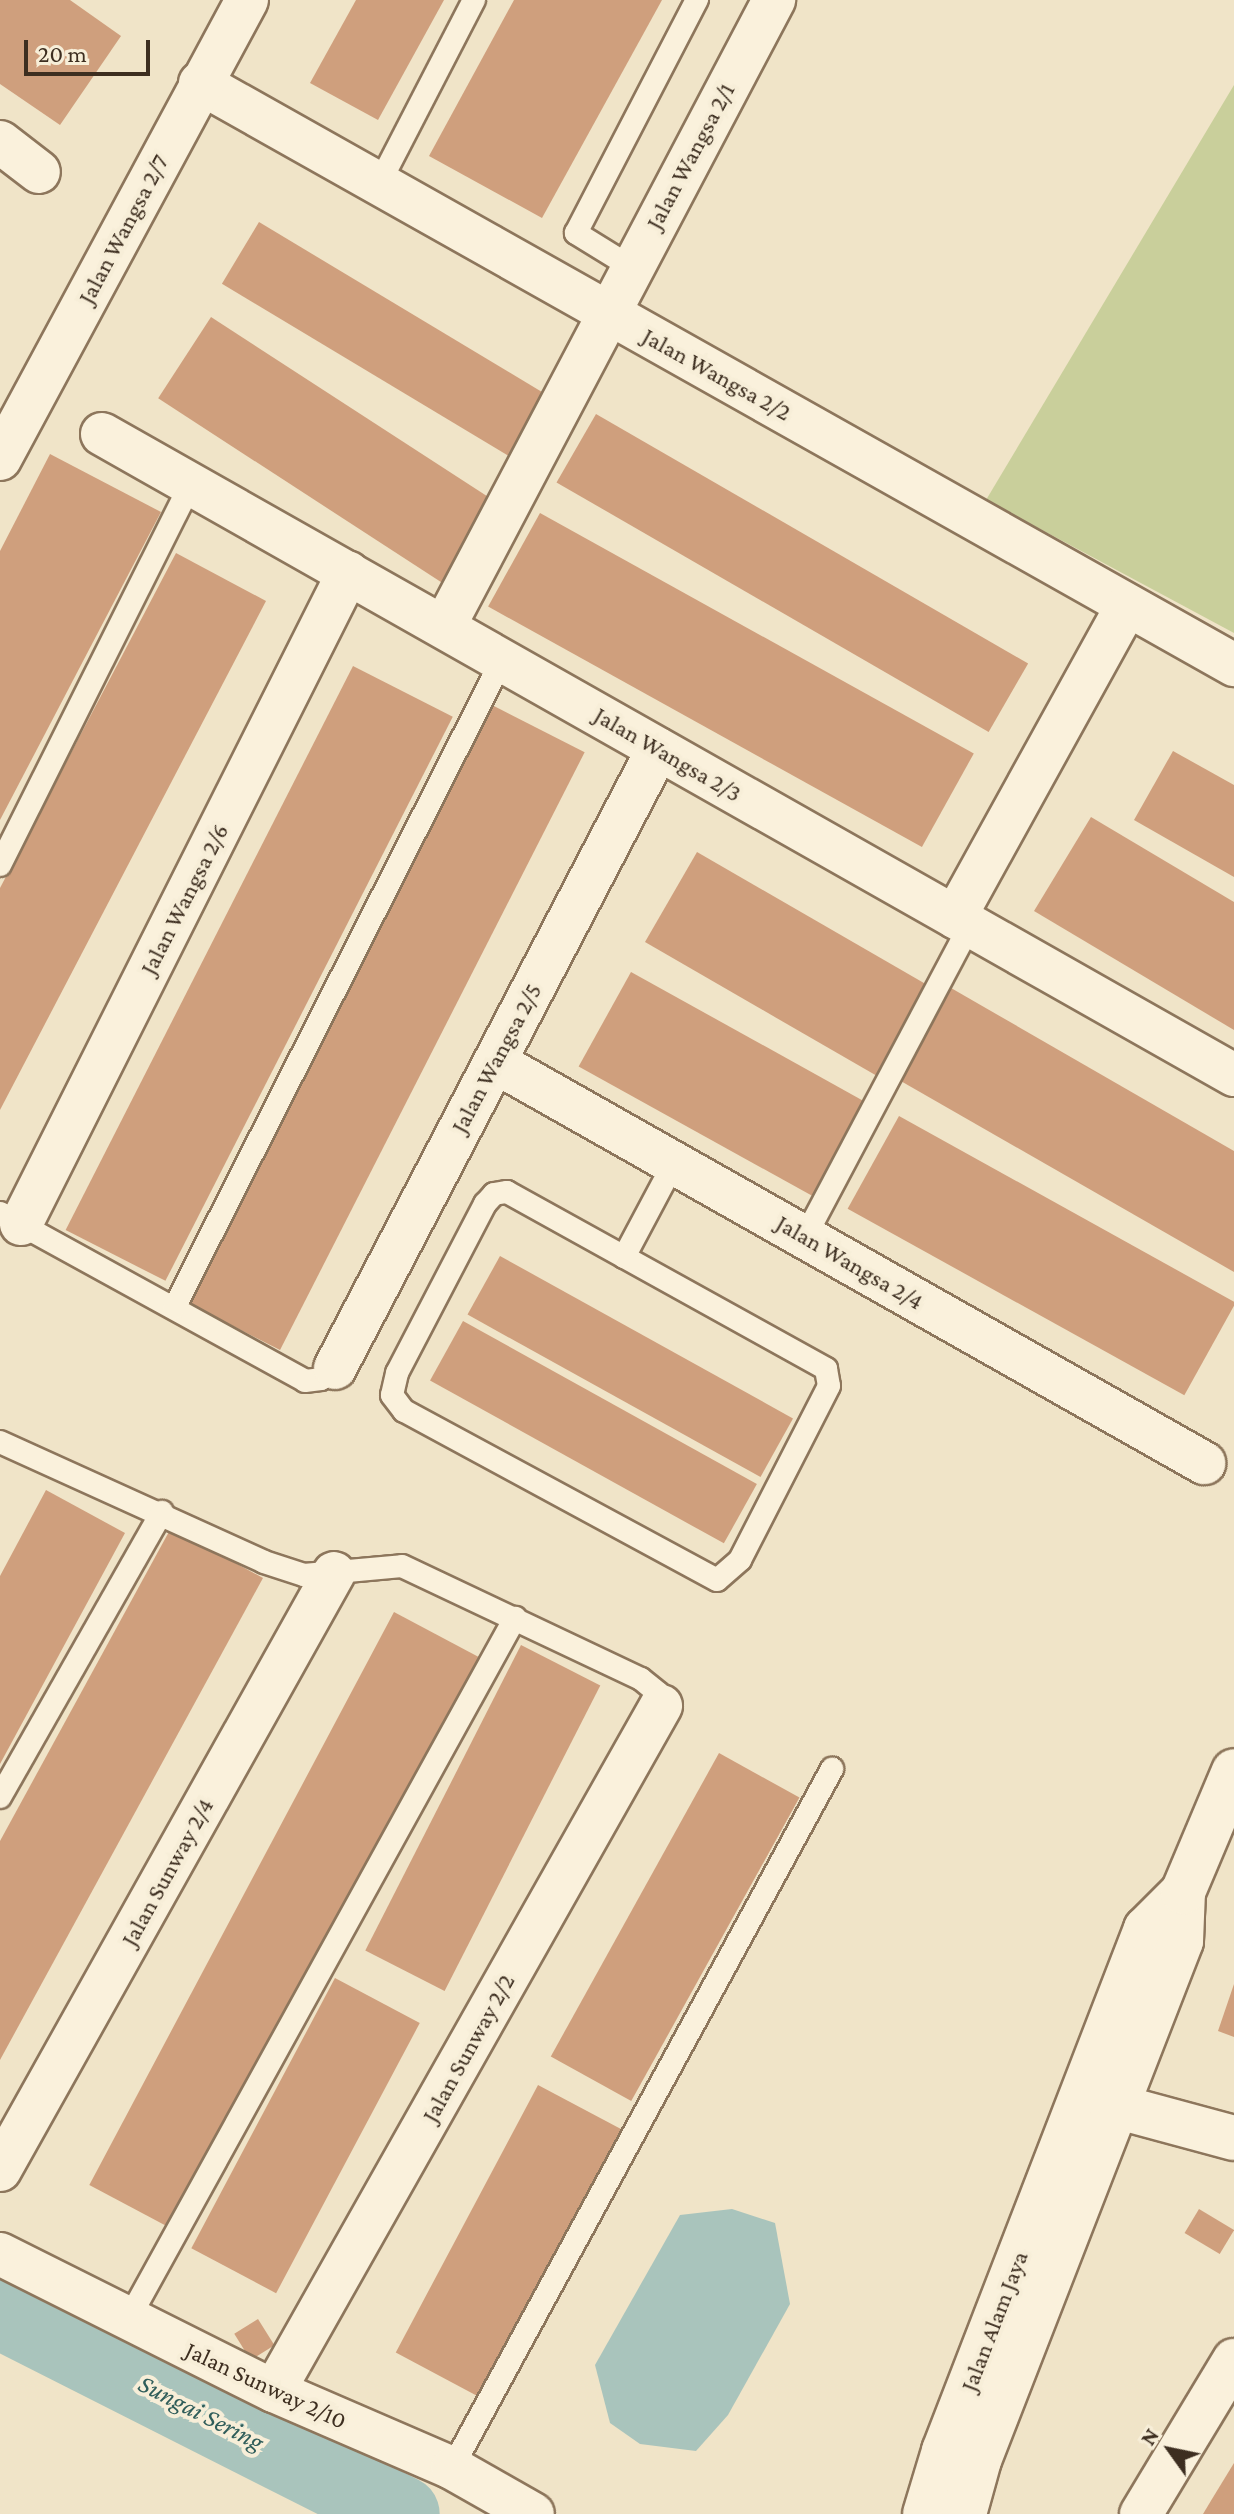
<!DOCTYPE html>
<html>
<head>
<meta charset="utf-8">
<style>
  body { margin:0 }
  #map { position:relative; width:1234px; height:2514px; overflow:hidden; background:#f0e4c8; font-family:"Crimson Pro",serif }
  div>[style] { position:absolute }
  .green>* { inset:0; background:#c9cf9b }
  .water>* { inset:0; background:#a9c4bc }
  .river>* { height:76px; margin:-38px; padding:0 38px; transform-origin:38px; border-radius:38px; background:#a9c4bc }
  .building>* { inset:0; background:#cf9f7d; transform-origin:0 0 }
  .roads { filter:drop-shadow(2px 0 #8d765c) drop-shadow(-2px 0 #8d765c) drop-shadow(0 2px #8d765c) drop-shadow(0 -2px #8d765c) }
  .service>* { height:22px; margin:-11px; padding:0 11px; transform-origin:11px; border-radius:11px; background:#faf1dc }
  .minor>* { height:42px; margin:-21px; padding:0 21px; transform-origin:21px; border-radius:21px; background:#faf1dc }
  .tertiary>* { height:44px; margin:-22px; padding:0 22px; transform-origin:22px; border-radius:22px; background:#faf1dc }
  span { translate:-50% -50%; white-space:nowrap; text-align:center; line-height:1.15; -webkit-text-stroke:8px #f7eed8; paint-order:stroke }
  .street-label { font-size:24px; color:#3d2e20 }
  .water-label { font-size:26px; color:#2f5d5a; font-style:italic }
  .north { position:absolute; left:1130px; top:2410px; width:80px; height:80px; -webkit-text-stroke:6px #f7eed8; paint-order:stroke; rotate:303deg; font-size:22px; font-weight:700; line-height:32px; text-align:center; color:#3d2e20 }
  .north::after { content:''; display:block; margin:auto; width:28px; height:36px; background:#3d2e20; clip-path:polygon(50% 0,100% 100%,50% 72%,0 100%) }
  .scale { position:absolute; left:24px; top:40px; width:126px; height:36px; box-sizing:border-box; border:4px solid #3d2e20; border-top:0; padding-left:10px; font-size:24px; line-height:28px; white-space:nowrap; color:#3d2e20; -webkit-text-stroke:6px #f7eed8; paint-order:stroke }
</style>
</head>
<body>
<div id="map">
  <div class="green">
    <div style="clip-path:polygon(1234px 85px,1234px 633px,986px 500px)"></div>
  </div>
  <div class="water">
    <div style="clip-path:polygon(732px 2209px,775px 2223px,790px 2304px,728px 2415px,696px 2451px,640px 2444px,610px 2423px,595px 2365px,680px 2215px)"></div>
  </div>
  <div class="river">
    <div style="left:0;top:2311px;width:450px;rotate:26.8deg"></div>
  </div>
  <div class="building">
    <div style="clip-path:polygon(0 0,70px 0,121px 36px,60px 125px,0 84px)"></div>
    <div style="clip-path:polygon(356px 0,444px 0,378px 120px,310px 83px)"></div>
    <div style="clip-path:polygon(514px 0,662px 0,542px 218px,429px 156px)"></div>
    <div style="left:259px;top:222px;width:349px;height:72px;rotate:31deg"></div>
    <div style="left:211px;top:317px;width:350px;height:97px;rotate:33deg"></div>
    <div style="left:596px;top:414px;width:499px;height:79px;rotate:30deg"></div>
    <div style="clip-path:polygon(50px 454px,161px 512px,0 820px,0 551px)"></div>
    <div style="left:540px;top:513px;width:496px;height:107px;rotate:29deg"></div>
    <div style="clip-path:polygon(176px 553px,266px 601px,0 1110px,0 888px)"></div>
    <div style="left:353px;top:666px;width:112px;height:633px;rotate:27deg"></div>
    <div style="left:492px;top:705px;width:104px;height:671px;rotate:27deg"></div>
    <div style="clip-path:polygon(1173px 751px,1234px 785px,1234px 877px,1134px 820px)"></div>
    <div style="clip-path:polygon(1091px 817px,1234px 902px,1234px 1030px,1034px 911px)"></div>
    <div style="left:697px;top:852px;width:268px;height:104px;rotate:30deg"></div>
    <div style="left:631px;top:972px;width:270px;height:108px;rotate:29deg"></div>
    <div style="clip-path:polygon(951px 988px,1234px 1151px,1234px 1272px,899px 1080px)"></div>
    <div style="left:899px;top:1116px;width:385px;height:106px;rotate:29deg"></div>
    <div style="left:500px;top:1256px;width:335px;height:67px;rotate:29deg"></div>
    <div style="left:463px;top:1321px;width:336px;height:68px;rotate:29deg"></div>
    <div style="clip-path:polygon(46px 1490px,125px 1533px,0 1764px,0 1576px)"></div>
    <div style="clip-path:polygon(171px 1528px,263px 1578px,0 2060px,0 1841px)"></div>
    <div style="left:394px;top:1612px;width:97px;height:649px;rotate:28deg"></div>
    <div style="left:521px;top:1645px;width:89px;height:343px;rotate:27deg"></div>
    <div style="left:719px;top:1753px;width:92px;height:347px;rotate:29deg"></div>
    <div style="left:335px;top:1978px;width:96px;height:306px;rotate:28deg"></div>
    <div style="clip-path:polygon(1234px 1984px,1234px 2037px,1218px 2031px)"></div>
    <div style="left:538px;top:2085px;width:95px;height:303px;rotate:28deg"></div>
    <div style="left:1199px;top:2209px;width:41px;height:28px;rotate:31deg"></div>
    <div style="left:258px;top:2319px;width:31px;height:28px;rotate:58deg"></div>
    <div style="clip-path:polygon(1234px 2463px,1234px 2514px,1203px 2514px,1212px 2499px)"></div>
  </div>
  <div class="roads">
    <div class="service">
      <div style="left:379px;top:184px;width:207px;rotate:-62.7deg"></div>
      <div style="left:631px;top:267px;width:65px;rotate:-148.3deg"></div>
      <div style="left:576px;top:233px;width:263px;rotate:-62.6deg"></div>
      <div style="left:0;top:865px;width:426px;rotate:-63.4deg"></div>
      <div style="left:507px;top:1192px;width:365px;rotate:29deg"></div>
      <div style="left:826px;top:1369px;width:17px;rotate:80deg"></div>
      <div style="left:829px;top:1386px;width:195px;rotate:117.1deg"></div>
      <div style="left:740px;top:1560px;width:30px;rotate:139deg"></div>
      <div style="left:717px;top:1580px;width:356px;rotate:-151.6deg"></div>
      <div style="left:404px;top:1411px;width:20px;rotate:-127deg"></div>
      <div style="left:392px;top:1395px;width:23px;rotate:-77deg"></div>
      <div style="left:397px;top:1373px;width:191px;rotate:-62.5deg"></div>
      <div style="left:485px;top:1204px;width:13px;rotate:-48deg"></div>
      <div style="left:494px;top:1194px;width:13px;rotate:-9deg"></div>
      <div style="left:0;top:1213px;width:348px;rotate:28.8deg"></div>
      <div style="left:305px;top:1381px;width:16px;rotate:-7deg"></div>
      <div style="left:321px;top:1379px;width:18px;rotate:-38deg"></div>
      <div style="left:805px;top:1237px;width:352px;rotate:-62.1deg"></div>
      <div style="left:624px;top:1257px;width:106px;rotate:-62deg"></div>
      <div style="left:174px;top:1308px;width:726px;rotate:-63.15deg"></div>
      <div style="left:0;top:1442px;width:290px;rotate:24.4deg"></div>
      <div style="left:264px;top:1562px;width:42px;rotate:18deg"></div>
      <div style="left:304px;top:1575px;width:98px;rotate:-5.2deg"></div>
      <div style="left:402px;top:1566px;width:264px;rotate:25.3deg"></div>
      <div style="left:641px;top:1679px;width:22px;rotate:39deg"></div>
      <div style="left:658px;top:1693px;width:13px;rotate:77deg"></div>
      <div style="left:0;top:1797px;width:328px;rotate:-60.4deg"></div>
      <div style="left:128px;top:2320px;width:802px;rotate:-61.13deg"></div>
      <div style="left:452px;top:2468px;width:796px;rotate:-61.47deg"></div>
    </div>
    <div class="minor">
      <div style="left:200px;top:83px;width:1187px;rotate:29.37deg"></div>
      <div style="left:0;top:142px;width:49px;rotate:37.6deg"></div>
      <div style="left:102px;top:434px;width:1301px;rotate:29.52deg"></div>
      <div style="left:0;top:459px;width:521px;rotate:-61.71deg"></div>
      <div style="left:444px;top:627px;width:709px;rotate:-62.24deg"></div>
      <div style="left:955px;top:917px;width:356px;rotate:-61.1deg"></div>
      <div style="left:495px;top:1062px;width:815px;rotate:29.49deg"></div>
      <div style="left:21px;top:1224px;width:729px;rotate:-63.33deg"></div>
      <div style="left:335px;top:1368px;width:698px;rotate:-62.44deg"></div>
      <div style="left:0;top:2170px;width:684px;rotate:-60.77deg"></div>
      <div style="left:0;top:2254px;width:306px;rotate:26.6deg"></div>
      <div style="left:274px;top:2391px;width:194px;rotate:23.4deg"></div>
      <div style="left:452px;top:2468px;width:93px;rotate:29.6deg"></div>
      <div style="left:274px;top:2391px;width:787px;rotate:-60.54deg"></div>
      <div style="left:1141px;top:2514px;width:180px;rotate:-58.9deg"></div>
    </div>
    <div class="tertiary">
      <div style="left:1119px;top:2107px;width:119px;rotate:15.1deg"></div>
      <div style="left:925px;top:2514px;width:66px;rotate:-73.2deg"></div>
      <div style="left:944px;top:2451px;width:560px;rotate:-68.84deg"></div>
      <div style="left:1146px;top:1929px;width:52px;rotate:-45deg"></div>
      <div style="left:964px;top:2514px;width:56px;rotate:-74.5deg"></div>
      <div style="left:979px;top:2460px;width:557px;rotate:-68.73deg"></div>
      <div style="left:1181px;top:1941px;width:49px;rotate:-87.7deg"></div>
      <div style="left:1183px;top:1892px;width:131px;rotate:-67.1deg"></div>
    </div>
  </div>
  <div class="street-label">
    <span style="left:690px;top:156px;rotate:-62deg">Jalan Wangsa 2/1</span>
    <span style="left:123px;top:229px;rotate:-62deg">Jalan Wangsa 2/7</span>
    <span style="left:717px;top:374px;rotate:29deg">Jalan Wangsa 2/2</span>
    <span style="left:668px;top:754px;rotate:30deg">Jalan Wangsa 2/3</span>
    <span style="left:184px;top:899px;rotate:-63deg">Jalan Wangsa 2/6</span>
    <span style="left:496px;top:1058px;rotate:-62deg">Jalan Wangsa 2/5</span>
    <span style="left:850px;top:1262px;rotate:30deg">Jalan Wangsa 2/4</span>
    <span style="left:167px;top:1872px;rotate:-61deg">Jalan Sunway 2/4</span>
    <span style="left:468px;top:2048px;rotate:-61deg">Jalan Sunway 2/2</span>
    <span style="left:994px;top:2321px;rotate:-69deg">Jalan Alam Jaya</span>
    <span style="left:266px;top:2385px;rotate:25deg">Jalan Sunway 2/10</span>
  </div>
  <div class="water-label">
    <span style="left:201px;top:2413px;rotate:27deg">Sungai Sering</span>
  </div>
  <div class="north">N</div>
  <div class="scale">20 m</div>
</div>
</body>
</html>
